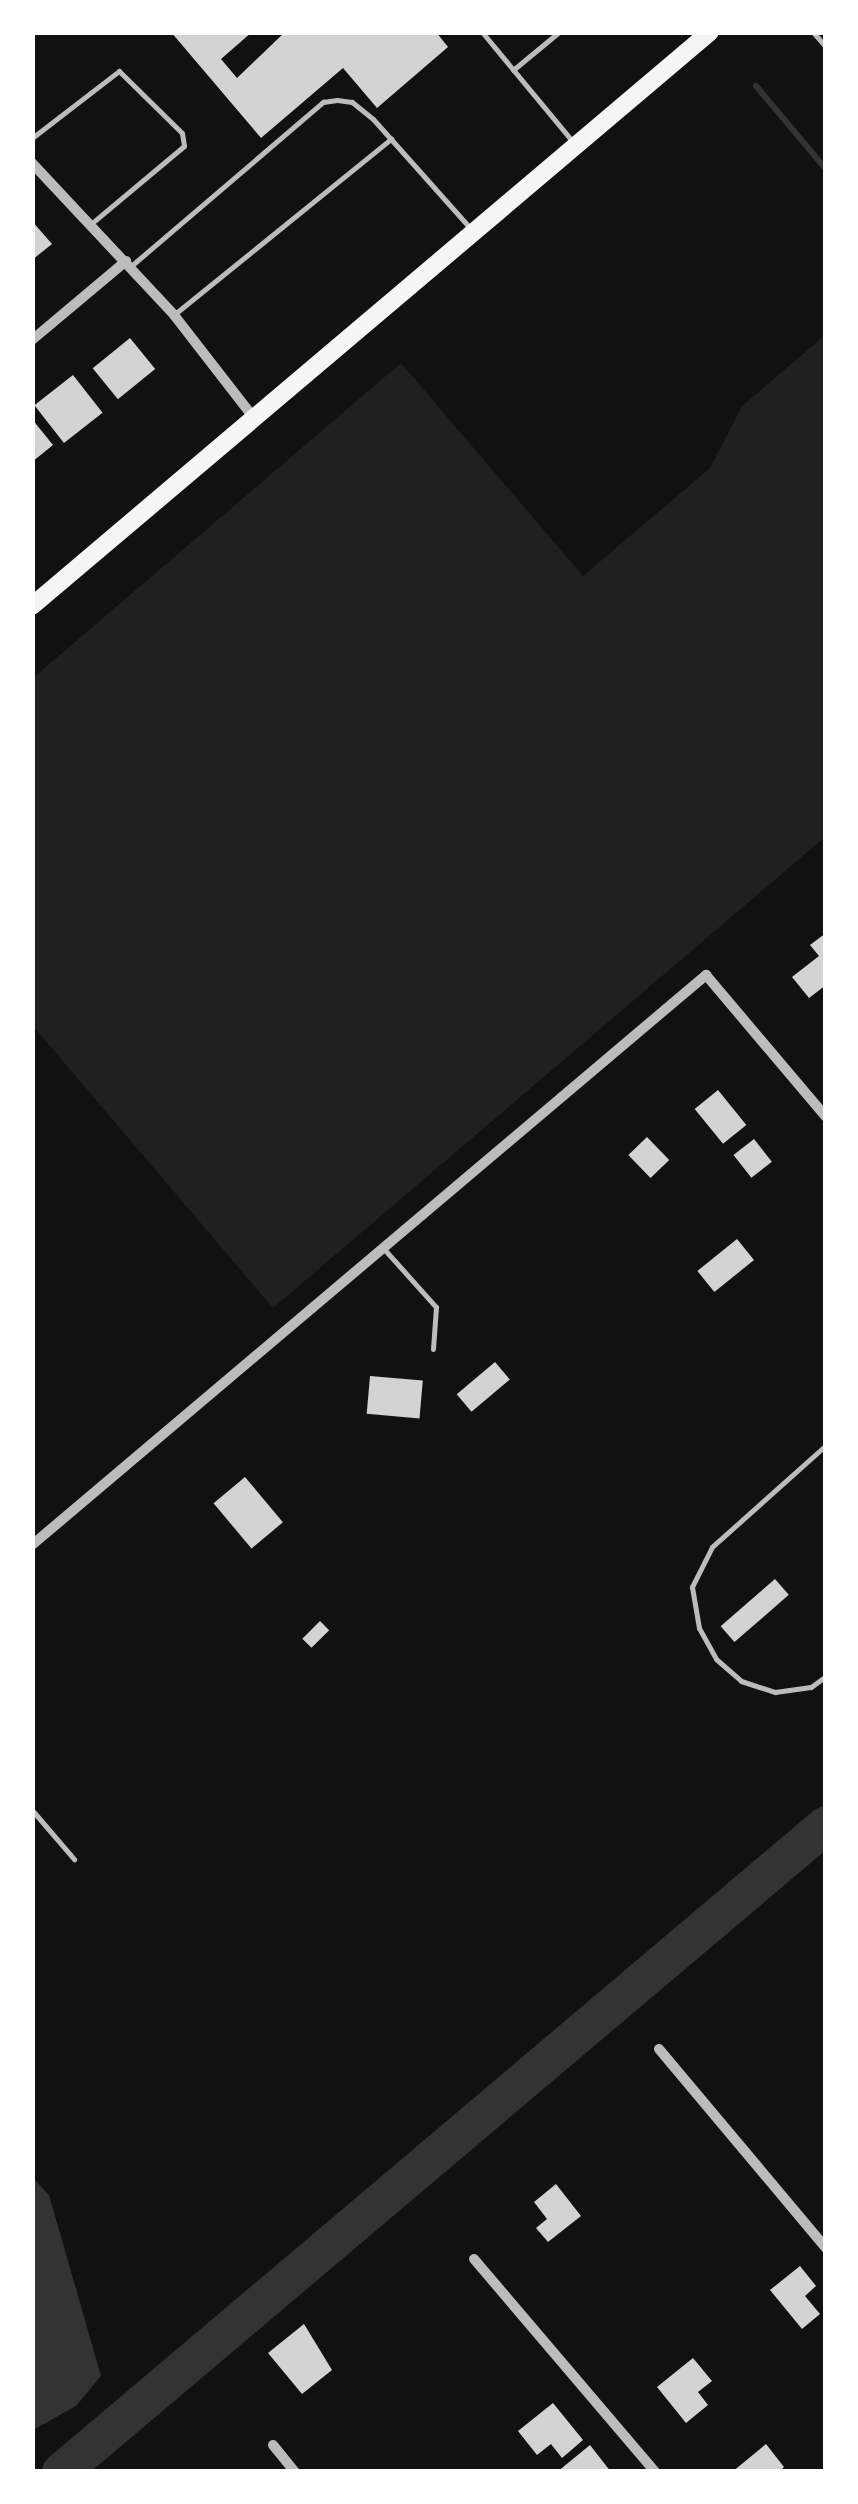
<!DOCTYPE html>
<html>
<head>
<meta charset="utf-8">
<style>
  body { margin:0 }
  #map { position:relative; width:858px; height:2504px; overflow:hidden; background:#111; font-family:"Zilla Slab",serif }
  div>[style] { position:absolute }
  .green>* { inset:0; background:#202020 }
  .water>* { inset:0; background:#333 }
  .stream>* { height:6px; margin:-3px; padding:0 3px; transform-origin:3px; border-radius:3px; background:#333 }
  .river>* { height:38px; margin:-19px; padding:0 19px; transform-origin:19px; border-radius:19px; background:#333 }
  .building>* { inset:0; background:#d3d3d3; transform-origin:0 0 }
  .service>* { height:5px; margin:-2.5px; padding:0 2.5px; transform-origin:2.5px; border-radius:2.5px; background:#bcbcbc }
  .minor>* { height:10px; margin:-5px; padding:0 5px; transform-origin:5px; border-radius:5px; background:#bcbcbc }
  .primary>* { height:18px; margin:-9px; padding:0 9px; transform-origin:9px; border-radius:9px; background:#f5f5f5 }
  span { translate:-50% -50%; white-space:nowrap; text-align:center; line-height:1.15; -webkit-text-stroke:10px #fff; paint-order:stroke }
  .frame { position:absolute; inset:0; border:35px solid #fff; pointer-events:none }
</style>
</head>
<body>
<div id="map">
  <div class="green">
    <div style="clip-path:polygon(825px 335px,825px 837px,273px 1308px,33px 1026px,33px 678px,401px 363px,583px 576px,710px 468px,742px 406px)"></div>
  </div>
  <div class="water">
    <div style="clip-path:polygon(33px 2178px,49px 2195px,101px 2376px,76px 2406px,33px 2430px)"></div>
  </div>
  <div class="stream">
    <div style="left:756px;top:86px;width:109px;rotate:49.9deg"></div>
  </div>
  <div class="river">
    <div style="left:61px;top:2472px;width:1002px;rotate:-40.22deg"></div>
  </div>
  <div class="building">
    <div style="clip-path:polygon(171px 32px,252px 32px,221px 59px,237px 78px,285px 32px,436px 32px,448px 47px,377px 108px,343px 68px,261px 138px)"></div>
    <div style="clip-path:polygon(32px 221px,52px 244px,32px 260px)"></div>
    <div style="left:130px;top:338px;width:40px;height:48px;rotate:51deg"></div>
    <div style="left:73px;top:375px;width:48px;height:49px;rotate:52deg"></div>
    <div style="clip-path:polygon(32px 419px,53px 445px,32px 462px)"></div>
    <div style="clip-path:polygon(826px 933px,826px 985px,809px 998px,792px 977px,819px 956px,810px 945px)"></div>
    <div style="left:718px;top:1090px;width:45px;height:30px;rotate:51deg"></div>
    <div style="left:647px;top:1137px;width:32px;height:26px;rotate:46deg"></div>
    <div style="left:754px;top:1139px;width:29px;height:26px;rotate:52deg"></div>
    <div style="left:737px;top:1239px;width:27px;height:51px;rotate:51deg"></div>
    <div style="left:495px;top:1362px;width:23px;height:50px;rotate:50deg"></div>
    <div style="left:370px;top:1376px;width:53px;height:38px;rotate:5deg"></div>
    <div style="left:245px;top:1477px;width:59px;height:41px;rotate:50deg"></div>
    <div style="left:775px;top:1579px;width:21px;height:72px;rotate:49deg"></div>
    <div style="left:320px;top:1621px;width:13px;height:25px;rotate:45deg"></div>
    <div style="clip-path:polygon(556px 2184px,581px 2216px,548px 2242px,536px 2228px,547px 2219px,534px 2202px)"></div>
    <div style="clip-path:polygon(800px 2266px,816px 2286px,805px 2296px,820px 2314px,802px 2329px,770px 2290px)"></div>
    <div style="clip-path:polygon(304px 2324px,332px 2370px,302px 2394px,268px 2353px)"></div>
    <div style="clip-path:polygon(693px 2358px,712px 2381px,698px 2392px,708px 2405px,686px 2423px,657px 2387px)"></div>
    <div style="clip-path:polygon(553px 2403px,583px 2440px,562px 2458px,551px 2444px,537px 2455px,518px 2431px)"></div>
    <div style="clip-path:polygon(766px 2444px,784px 2467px,779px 2472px,732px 2472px)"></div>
    <div style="clip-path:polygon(590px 2445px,611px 2472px,557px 2472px)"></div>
  </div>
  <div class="service">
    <div style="left:482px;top:32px;width:143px;rotate:50.4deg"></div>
    <div style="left:813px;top:32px;width:20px;rotate:49deg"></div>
    <div style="left:513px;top:70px;width:60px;rotate:-39.6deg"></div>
    <div style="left:32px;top:138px;width:110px;rotate:-37.6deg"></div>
    <div style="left:119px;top:71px;width:88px;rotate:44.5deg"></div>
    <div style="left:182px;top:133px;width:13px;rotate:81deg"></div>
    <div style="left:184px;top:146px;width:119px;rotate:140.1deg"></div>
    <div style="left:131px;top:266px;width:253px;rotate:-40.5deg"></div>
    <div style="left:323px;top:102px;width:14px;rotate:-8deg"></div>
    <div style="left:337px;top:100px;width:15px;rotate:8deg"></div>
    <div style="left:352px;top:102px;width:27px;rotate:39deg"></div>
    <div style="left:373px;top:119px;width:147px;rotate:48.3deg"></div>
    <div style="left:176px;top:313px;width:277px;rotate:-39deg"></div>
    <div style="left:384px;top:1249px;width:78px;rotate:48.1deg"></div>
    <div style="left:436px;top:1307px;width:42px;rotate:94.1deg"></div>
    <div style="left:826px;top:1445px;width:153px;rotate:138.2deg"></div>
    <div style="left:712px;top:1547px;width:45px;rotate:116.6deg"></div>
    <div style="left:692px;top:1587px;width:42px;rotate:80.3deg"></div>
    <div style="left:699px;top:1628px;width:35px;rotate:61deg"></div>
    <div style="left:716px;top:1659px;width:33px;rotate:41deg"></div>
    <div style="left:741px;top:1681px;width:36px;rotate:18deg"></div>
    <div style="left:775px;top:1692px;width:36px;rotate:-8deg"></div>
    <div style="left:811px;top:1687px;width:19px;rotate:-36deg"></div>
    <div style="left:32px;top:1810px;width:65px;rotate:49.4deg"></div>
  </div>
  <div class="minor">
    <div style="left:32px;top:163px;width:208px;rotate:46.9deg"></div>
    <div style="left:174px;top:315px;width:129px;rotate:52.2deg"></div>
    <div style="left:32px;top:340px;width:123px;rotate:-40deg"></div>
    <div style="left:32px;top:1545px;width:883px;rotate:-40.22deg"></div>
    <div style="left:706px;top:975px;width:186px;rotate:49.8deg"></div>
    <div style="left:659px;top:2049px;width:260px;rotate:50deg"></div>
    <div style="left:474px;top:2259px;width:280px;rotate:49.6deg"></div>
    <div style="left:273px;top:2445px;width:35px;rotate:51deg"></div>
  </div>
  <div class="primary">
    <div style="left:32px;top:606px;width:888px;rotate:-40.25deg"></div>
  </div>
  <div class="frame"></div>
</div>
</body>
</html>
